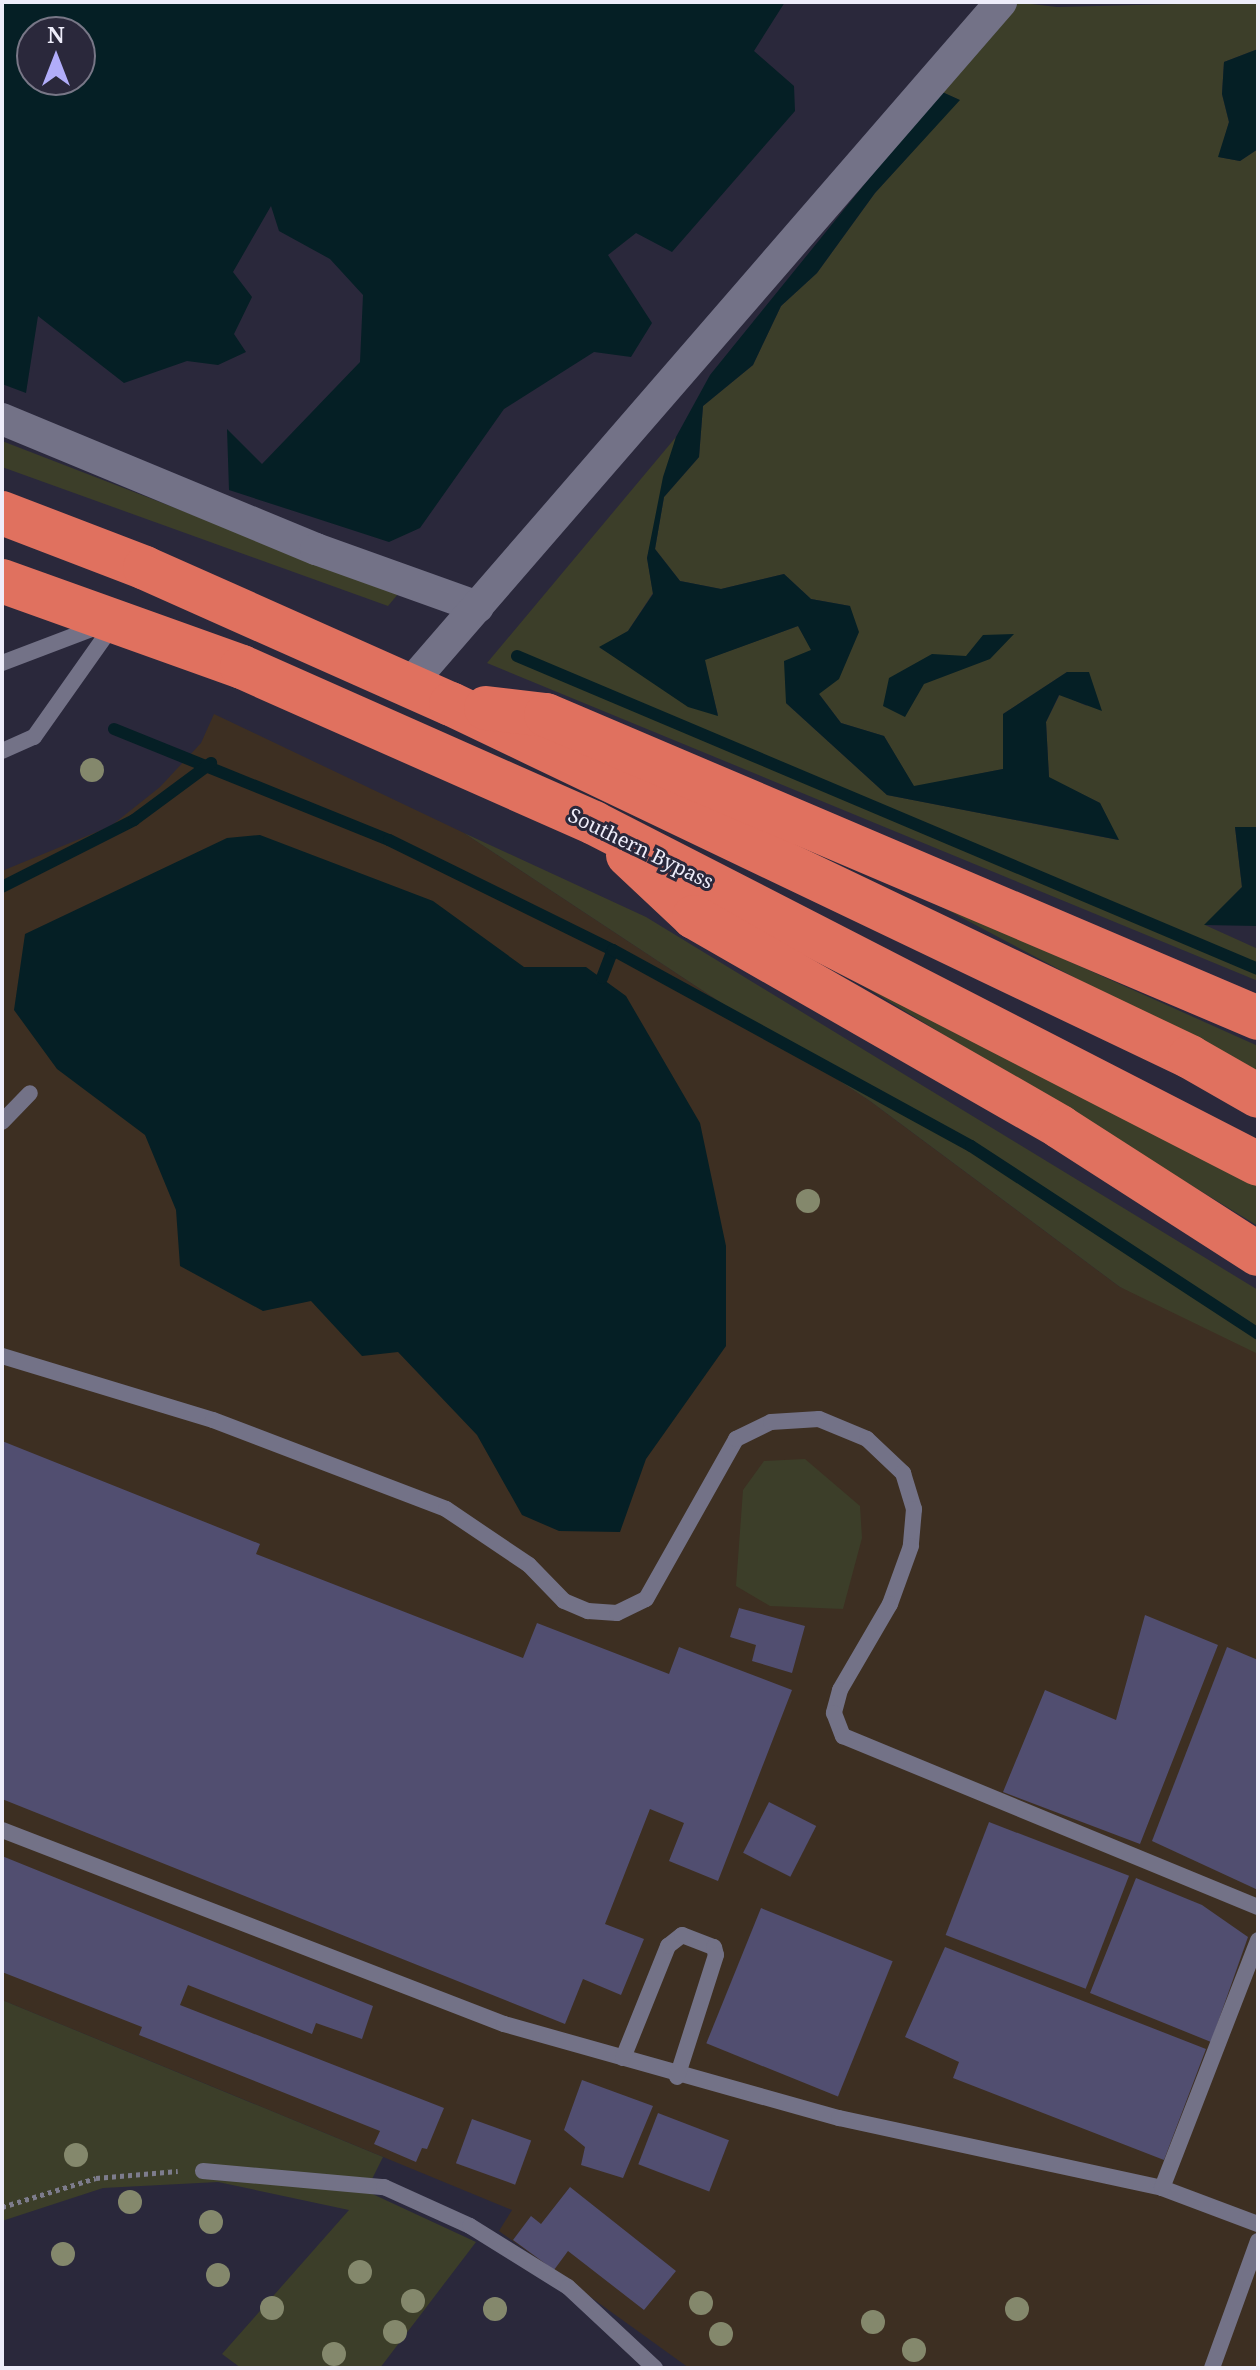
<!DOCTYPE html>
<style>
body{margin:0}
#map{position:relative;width:1260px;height:2370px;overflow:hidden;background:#2a283b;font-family:"Noto Serif",serif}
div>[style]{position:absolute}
.industrial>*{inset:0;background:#3d2f22}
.green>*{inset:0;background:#3c3e29}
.water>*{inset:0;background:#051f25}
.stream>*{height:12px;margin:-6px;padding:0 6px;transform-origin:6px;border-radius:6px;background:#051f25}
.building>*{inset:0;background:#514e70;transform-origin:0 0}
.path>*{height:5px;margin-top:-2.5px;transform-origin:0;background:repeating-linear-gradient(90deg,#7d7c8c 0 4px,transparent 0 8px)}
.lane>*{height:16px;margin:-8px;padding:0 8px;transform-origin:8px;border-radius:8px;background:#737287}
.street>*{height:32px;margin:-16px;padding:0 16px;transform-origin:16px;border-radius:16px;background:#737287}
.highway>*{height:44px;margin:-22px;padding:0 22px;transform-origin:22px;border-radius:22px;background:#e0715f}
.trees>*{width:24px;height:24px;margin:-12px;border-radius:50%;background:#84886c}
span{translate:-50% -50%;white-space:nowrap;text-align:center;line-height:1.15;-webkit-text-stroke:6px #2a283b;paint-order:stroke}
.street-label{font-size:20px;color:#eeedfa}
.frame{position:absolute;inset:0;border:4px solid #eeedfa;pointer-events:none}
.north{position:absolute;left:16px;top:16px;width:80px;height:80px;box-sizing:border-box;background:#2a283b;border:2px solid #787787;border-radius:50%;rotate:0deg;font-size:22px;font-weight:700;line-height:32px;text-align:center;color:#eeedfa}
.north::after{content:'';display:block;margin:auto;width:28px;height:36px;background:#b1adfa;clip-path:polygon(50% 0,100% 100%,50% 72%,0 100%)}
</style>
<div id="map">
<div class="industrial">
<i style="clip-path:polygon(214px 714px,464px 833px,870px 1101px,1120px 1287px,1258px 1335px,1258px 2368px,689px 2368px,499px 2231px,512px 2210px,2px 2000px,2px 871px,111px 826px,160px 787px,201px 743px)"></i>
</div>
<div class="green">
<i style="clip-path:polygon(1013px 2px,1057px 7px,1258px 2px,1258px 49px,1224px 62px,1222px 94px,1229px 122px,1219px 157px,1240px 161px,1258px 149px,1258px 827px,1235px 827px,1242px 887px,1205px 925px,1258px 949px,1258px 981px,487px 663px,676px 437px,647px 558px,653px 593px,628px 631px,600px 648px,718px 715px,704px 660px,798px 626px,812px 650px,786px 703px,887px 795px,1118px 840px,1100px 803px,1049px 778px,1046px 722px,1060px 694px,1087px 706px,1067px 672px,1003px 714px,1003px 769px,914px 787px,884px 736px,841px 723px,819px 694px,850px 606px,811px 599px,784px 574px,721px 589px,680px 581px,655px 549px,664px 497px,699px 457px,703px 406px,753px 365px,781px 306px,817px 273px,875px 193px,959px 100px,940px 91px)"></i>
<i style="clip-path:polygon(2px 441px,398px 594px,388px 606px,2px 467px)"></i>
<i style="clip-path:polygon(464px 833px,646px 917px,1258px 1290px,1258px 1354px,1120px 1287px,870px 1101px)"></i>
<i style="clip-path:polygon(917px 893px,1258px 1046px,1258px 1075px,923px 897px)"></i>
<i style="clip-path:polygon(788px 940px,1258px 1184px,1258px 1226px)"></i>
<i style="clip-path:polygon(805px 1459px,860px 1506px,862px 1538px,843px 1609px,770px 1606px,736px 1586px,743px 1490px,764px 1461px)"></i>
<i style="clip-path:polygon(2px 2000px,383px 2157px,366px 2191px,476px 2242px,380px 2368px,241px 2368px,222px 2354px,349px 2210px,218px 2182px,103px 2188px,2px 2221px)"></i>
</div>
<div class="water">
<i style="clip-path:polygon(evenodd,2px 2px,785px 2px,754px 51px,794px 86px,795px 111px,672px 252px,636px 233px,608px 255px,652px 323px,631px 357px,594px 352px,504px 409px,420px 528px,389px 542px,229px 490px,227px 429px,262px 464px,360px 362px,363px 295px,330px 259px,279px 231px,271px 206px,233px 272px,252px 297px,234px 334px,246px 352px,218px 365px,187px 361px,124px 383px,38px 316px,26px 393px,2px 384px,2px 2px,80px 32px,80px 80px,32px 80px,32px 32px,80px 32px)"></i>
<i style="clip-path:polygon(1258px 49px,1258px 149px,1240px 161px,1218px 157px,1229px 122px,1222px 94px,1224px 62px)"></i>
<i style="clip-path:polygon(940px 91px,960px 100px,875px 193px,817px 273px,781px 306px,753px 365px,703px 406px,699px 457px,664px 497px,655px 549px,680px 581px,721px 589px,784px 574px,811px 599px,850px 606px,859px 632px,839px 679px,819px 694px,841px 723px,884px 736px,914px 786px,1003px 769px,1003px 714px,1067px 672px,1089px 672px,1102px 711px,1059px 695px,1046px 722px,1049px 777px,1100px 803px,1119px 840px,887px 795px,786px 703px,784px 661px,811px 650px,798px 626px,705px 660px,718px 716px,688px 707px,599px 647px,628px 631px,653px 594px,647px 558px,663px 477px,676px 437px,710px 375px)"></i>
<i style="clip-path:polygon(1014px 634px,990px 659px,924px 684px,905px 717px,883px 706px,889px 678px,932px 654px,966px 656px,983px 635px)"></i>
<i style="clip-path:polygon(1235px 827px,1258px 827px,1258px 926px,1204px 925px,1242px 887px)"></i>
<i style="clip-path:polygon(260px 835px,433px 901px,524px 967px,586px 967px,626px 996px,700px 1123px,726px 1246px,726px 1346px,646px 1459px,620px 1532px,559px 1531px,522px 1515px,477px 1435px,398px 1352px,362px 1356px,311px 1301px,263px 1311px,180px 1266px,176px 1210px,145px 1135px,57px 1069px,14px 1010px,25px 934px,227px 838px)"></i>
</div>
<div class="stream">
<i style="left:517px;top:656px;width:804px;rotate:22.9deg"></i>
<i style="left:114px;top:729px;width:297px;rotate:22deg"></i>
<i style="left:389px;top:840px;width:250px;rotate:26.2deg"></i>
<i style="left:2px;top:887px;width:148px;rotate:-26.9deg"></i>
<i style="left:134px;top:820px;width:96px;rotate:-36.5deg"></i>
<i style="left:602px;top:978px;width:30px;rotate:-69deg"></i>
<i style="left:613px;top:950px;width:408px;rotate:28.7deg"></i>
<i style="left:971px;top:1146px;width:343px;rotate:33.2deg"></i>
</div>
<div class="building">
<i style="clip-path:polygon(2px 1441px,260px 1544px,256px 1554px,523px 1658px,537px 1623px,669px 1674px,679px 1647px,792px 1690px,718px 1881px,669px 1861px,684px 1823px,650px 1809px,605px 1924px,644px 1939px,621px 1995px,583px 1979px,565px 2024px,2px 1799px)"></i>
<i style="clip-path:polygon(739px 1608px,805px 1626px,792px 1673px,752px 1661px,756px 1645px,730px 1637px)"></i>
<i style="clip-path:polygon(1145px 1615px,1218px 1645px,1140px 1844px,1003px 1792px,1045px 1690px,1116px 1720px)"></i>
<i style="clip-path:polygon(1227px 1647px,1258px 1660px,1258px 1890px,1152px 1841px)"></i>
<i style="left:769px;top:1802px;width:53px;height:57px;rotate:27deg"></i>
<i style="left:989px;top:1822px;width:150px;height:121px;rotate:21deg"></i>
<i style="clip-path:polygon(2px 1856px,373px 2006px,362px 2039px,316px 2023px,312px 2034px,188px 1985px,180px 2005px,444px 2108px,427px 2149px,422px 2148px,416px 2162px,374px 2144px,380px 2131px,139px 2035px,142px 2027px,2px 1972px)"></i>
<i style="clip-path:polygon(1136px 1878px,1202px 1905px,1248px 1937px,1211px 2042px,1090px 1993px)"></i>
<i style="left:761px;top:1908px;width:142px;height:146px;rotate:22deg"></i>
<i style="clip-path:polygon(945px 1947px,1206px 2049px,1164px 2160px,953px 2078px,959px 2062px,905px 2037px)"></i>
<i style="clip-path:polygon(582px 2080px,653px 2106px,623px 2178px,581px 2165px,585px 2147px,564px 2130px)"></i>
<i style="left:658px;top:2113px;width:76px;height:55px;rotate:21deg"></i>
<i style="left:472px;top:2119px;width:63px;height:47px;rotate:20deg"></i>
<i style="clip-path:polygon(570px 2187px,676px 2271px,644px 2310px,568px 2251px,554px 2270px,513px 2240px,531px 2216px,541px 2224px)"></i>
</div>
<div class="path">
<i style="left:2px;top:2207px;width:98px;rotate:-17.1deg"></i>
<i style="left:96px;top:2178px;width:82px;rotate:-4.9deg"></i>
</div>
<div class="lane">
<i style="left:2px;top:663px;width:107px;rotate:-20.8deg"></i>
<i style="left:2px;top:751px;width:35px;rotate:-24deg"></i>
<i style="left:34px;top:737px;width:141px;rotate:-54.8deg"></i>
<i style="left:2px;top:1122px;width:40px;rotate:-46deg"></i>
<i style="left:2px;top:1356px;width:220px;rotate:16.9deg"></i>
<i style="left:213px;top:1420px;width:249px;rotate:20.9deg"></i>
<i style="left:446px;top:1509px;width:100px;rotate:34deg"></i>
<i style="left:529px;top:1565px;width:50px;rotate:45.8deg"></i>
<i style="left:564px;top:1601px;width:26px;rotate:23deg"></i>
<i style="left:588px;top:1611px;width:29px;rotate:4deg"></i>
<i style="left:617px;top:1613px;width:32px;rotate:-26deg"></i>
<i style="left:646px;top:1599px;width:184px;rotate:-60.6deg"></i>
<i style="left:736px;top:1439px;width:39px;rotate:-26deg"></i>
<i style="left:771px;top:1422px;width:48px;rotate:-3.6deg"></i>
<i style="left:819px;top:1419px;width:52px;rotate:22.6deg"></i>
<i style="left:867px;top:1439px;width:50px;rotate:43.4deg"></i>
<i style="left:903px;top:1473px;width:38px;rotate:73deg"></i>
<i style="left:914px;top:1509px;width:37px;rotate:95deg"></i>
<i style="left:911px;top:1546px;width:62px;rotate:109.9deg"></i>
<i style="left:890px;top:1604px;width:99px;rotate:120.2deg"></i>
<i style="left:840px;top:1690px;width:24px;rotate:105deg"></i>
<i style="left:834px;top:1713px;width:25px;rotate:69deg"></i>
<i style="left:843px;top:1736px;width:449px;rotate:22.4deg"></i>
<i style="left:2px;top:1830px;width:538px;rotate:21.13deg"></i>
<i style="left:504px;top:2024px;width:348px;rotate:15.7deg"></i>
<i style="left:839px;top:2118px;width:330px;rotate:12.2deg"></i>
<i style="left:1162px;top:2188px;width:103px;rotate:20.6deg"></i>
<i style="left:623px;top:2058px;width:121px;rotate:-68.1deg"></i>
<i style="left:668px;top:1946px;width:18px;rotate:-38deg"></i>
<i style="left:682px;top:1935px;width:34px;rotate:21deg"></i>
<i style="left:714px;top:1947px;width:8px;rotate:76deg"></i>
<i style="left:716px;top:1955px;width:128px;rotate:107.7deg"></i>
<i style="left:203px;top:2171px;width:182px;rotate:5.1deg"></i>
<i style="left:384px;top:2187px;width:94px;rotate:24.4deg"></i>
<i style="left:470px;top:2226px;width:115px;rotate:31.9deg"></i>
<i style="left:568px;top:2287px;width:119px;rotate:43deg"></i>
<i style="left:1162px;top:2188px;width:266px;rotate:-68.8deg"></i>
<i style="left:1212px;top:2368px;width:135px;rotate:-70.1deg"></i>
</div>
<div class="street">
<i style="left:2px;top:419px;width:340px;rotate:22.5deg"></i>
<i style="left:316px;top:549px;width:172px;rotate:19.7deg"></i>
<i style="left:409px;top:685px;width:904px;rotate:-49.08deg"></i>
</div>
<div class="highway">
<i style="left:2px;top:513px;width:153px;rotate:21deg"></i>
<i style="left:145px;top:568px;width:335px;rotate:24deg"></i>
<i style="left:451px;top:704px;width:819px;rotate:25.53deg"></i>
<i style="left:1190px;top:1057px;width:78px;rotate:29.8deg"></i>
<i style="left:2px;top:581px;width:255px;rotate:19.7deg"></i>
<i style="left:242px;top:667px;width:385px;rotate:23.9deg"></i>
<i style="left:594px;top:823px;width:746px;rotate:27.18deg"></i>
<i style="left:486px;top:708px;width:60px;rotate:6.7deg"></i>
<i style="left:546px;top:715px;width:774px;rotate:23.05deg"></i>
<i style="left:628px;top:855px;width:91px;rotate:43.2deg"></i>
<i style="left:694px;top:917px;width:422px;rotate:29.8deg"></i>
<i style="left:1060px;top:1127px;width:235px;rotate:32.7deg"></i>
</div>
<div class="trees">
<i style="left:92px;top:770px"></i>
<i style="left:808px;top:1201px"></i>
<i style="left:76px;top:2155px"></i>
<i style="left:130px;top:2202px"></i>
<i style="left:211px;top:2222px"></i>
<i style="left:63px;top:2254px"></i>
<i style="left:360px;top:2272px"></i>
<i style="left:218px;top:2275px"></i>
<i style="left:413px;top:2301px"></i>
<i style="left:701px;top:2303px"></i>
<i style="left:272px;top:2308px"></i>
<i style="left:495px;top:2309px"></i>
<i style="left:1017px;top:2309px"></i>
<i style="left:873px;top:2322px"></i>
<i style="left:395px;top:2332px"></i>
<i style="left:721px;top:2334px"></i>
<i style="left:914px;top:2350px"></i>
<i style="left:334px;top:2354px"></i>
</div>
<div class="street-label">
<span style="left:641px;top:848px;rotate:26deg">Southern Bypass</span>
</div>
<div class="frame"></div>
<div class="north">N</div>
</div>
